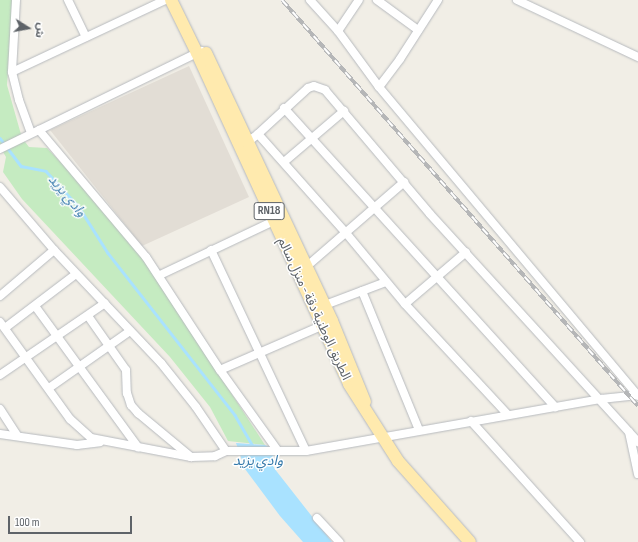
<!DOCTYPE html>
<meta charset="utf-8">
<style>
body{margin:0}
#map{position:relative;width:638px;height:542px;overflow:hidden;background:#f1eee6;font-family:"Sofia Sans Condensed","Noto Sans Arabic",sans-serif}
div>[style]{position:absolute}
.education>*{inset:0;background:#e2ddd5}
.green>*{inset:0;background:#c5ebc1}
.water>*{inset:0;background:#a9e2ff}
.stream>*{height:2.5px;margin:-1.25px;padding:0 1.25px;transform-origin:1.25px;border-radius:1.25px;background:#a9e2ff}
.roads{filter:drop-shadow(0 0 1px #b7babe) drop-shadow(0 0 1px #b7babe)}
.street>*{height:8px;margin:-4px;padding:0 4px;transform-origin:4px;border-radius:4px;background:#fff}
.primary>*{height:12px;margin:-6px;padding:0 6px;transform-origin:6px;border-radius:6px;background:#ffeaae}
.rail>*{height:4px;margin-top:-2px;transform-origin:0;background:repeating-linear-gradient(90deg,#fff 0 8px,#b5b6b7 0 16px);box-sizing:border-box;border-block:1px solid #b5b6b7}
span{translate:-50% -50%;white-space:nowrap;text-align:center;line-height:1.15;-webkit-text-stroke:3px #fff;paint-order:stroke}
.shield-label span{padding:1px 3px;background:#fff;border:1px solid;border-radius:3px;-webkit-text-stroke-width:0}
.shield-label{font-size:12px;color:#5e6368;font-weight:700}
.street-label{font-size:13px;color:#5e6368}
.water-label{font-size:14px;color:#3479aa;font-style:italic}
.north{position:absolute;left:8px;top:8px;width:40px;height:40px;-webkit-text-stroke:3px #fff;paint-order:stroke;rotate:101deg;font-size:11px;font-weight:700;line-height:16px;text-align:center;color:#5e6368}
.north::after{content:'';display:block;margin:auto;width:14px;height:18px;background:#5e6368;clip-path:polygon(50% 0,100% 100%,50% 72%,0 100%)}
.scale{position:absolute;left:8px;top:516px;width:124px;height:18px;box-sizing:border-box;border:2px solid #5e6368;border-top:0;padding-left:5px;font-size:12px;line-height:14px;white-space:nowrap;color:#5e6368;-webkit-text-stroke:3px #fff;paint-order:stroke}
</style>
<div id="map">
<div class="education">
<i style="clip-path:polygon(189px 66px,249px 197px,142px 246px,50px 130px)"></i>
</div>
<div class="green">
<i style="clip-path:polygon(0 0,13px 0,7px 85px,22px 138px,29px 147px,47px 148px,93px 196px,144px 259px,265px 445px,228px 441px,210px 407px,170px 357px,22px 199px,3px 172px,6px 157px,0 147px)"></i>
</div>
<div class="water">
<i style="clip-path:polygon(236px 443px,265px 445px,273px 449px,274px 468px,332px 542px,303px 542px,280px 516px,245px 469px)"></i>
</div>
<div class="stream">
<i style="left:0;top:138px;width:35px;rotate:53deg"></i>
<i style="left:21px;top:166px;width:25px;rotate:11deg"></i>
<i style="left:46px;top:171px;width:49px;rotate:47.5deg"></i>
<i style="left:79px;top:207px;width:54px;rotate:57.8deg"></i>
<i style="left:108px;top:253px;width:206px;rotate:51.9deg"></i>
<i style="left:235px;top:415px;width:36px;rotate:60deg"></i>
</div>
<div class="roads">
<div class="street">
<i style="left:16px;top:0;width:72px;rotate:93.2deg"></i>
<i style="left:12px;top:72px;width:29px;rotate:76deg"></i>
<i style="left:19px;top:100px;width:35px;rotate:70deg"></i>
<i style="left:68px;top:0;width:41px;rotate:64.1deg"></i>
<i style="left:310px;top:0;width:42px;rotate:47.9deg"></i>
<i style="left:338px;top:31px;width:69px;rotate:53.8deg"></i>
<i style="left:379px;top:87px;width:403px;rotate:50deg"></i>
<i style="left:377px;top:0;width:51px;rotate:36.2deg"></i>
<i style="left:517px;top:0;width:134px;rotate:25.2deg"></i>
<i style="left:338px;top:31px;width:37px;rotate:-56deg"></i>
<i style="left:12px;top:72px;width:169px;rotate:-25.2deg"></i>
<i style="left:379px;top:87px;width:35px;rotate:-53deg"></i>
<i style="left:400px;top:59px;width:70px;rotate:-57.2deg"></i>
<i style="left:284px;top:108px;width:404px;rotate:47.8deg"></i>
<i style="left:39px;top:130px;width:166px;rotate:49.9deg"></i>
<i style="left:146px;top:257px;width:135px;rotate:56.8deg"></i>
<i style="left:220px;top:370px;width:100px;rotate:54.4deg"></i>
<i style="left:258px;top:134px;width:132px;rotate:48.4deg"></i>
<i style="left:346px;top:233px;width:92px;rotate:50.3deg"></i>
<i style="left:405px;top:304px;width:151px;rotate:47.1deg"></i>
<i style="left:244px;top:145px;width:18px;rotate:-38deg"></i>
<i style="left:258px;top:134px;width:68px;rotate:-42.6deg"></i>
<i style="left:308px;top:88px;width:6px;rotate:-18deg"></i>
<i style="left:314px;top:86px;width:12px;rotate:20deg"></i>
<i style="left:325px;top:90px;width:162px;rotate:49.7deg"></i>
<i style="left:430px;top:214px;width:309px;rotate:47.6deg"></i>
<i style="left:0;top:149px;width:224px;rotate:-26deg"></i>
<i style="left:284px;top:162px;width:79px;rotate:-40.4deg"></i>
<i style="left:0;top:187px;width:83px;rotate:49.4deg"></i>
<i style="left:54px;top:250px;width:156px;rotate:46.6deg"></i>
<i style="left:161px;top:363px;width:56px;rotate:51.5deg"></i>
<i style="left:196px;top:407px;width:53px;rotate:55.7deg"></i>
<i style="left:226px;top:451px;width:80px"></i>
<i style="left:306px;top:451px;width:300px;rotate:-10deg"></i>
<i style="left:601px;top:399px;width:37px;rotate:-6deg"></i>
<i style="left:211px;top:250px;width:222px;rotate:64.7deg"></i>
<i style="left:306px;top:267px;width:130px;rotate:-40.9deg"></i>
<i style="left:160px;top:275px;width:131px;rotate:-25.4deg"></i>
<i style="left:362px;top:291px;width:150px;rotate:67.7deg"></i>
<i style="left:0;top:296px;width:71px;rotate:-40.4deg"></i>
<i style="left:405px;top:304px;width:80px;rotate:-40.4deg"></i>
<i style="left:325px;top:305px;width:65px;rotate:-20.7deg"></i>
<i style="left:35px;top:306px;width:175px;rotate:53.9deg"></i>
<i style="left:88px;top:316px;width:66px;rotate:54.9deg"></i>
<i style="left:126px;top:370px;width:23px;rotate:88deg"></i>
<i style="left:127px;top:393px;width:13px;rotate:72deg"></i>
<i style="left:131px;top:405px;width:11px;rotate:49deg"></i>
<i style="left:138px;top:413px;width:69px;rotate:39.7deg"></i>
<i style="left:0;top:322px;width:120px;rotate:54.2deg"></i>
<i style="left:70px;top:419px;width:28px;rotate:42deg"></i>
<i style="left:91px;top:438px;width:102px;rotate:10.8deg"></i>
<i style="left:191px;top:457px;width:24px;rotate:-2deg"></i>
<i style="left:215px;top:456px;width:12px;rotate:-24deg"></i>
<i style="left:5px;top:328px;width:89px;rotate:-37.3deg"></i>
<i style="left:220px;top:370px;width:116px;rotate:-23.5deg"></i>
<i style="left:0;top:375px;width:127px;rotate:-34.4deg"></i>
<i style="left:49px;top:388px;width:99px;rotate:-35.1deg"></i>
<i style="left:0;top:409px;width:31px;rotate:57deg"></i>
<i style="left:471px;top:421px;width:163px;rotate:48deg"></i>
<i style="left:629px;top:432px;width:43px;rotate:77.9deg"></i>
<i style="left:0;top:434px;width:78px;rotate:8.1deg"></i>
<i style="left:77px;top:445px;width:23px;rotate:-7deg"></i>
<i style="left:317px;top:518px;width:33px;rotate:47deg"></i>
</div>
<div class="primary">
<i style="left:171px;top:0;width:59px;rotate:63.9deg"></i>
<i style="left:197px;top:53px;width:364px;rotate:65.3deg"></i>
<i style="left:349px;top:384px;width:91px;rotate:57.5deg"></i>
<i style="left:398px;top:461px;width:108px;rotate:48.4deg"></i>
<i style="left:206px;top:53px;width:296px;rotate:64.8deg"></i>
<i style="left:332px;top:321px;width:87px;rotate:67.8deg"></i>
</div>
</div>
<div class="rail">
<i style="left:282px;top:0;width:540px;rotate:48.75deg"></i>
</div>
<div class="shield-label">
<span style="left:269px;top:211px">RN18</span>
</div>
<div class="street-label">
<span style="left:314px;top:309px;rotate:65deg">الطريق الوطنية دقة - منزل سالم</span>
</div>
<div class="water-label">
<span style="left:67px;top:196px;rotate:50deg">وادي يزيد</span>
<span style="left:258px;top:461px">وادي يزيد</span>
</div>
<div class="north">ش</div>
<div class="scale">100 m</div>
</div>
